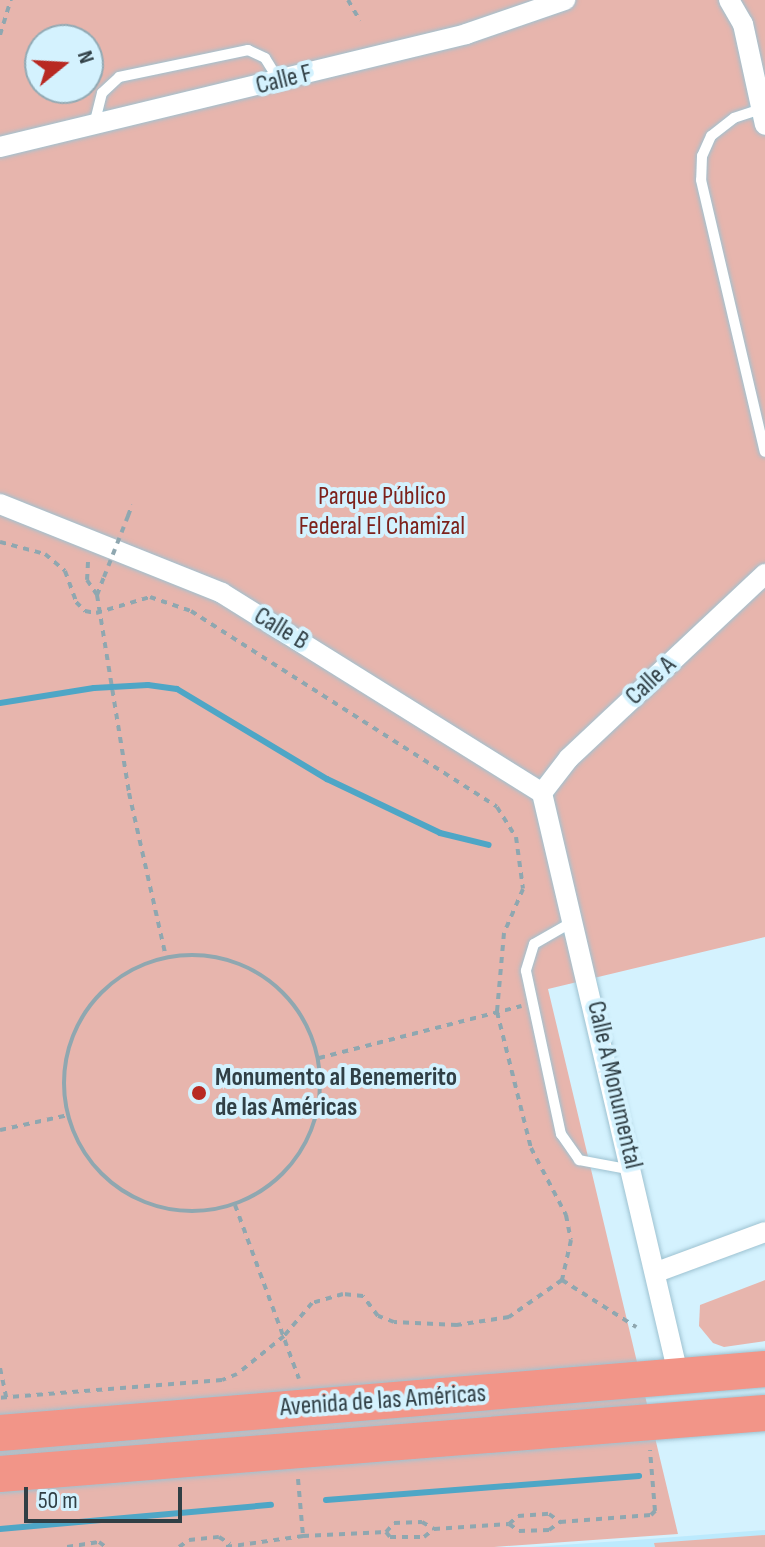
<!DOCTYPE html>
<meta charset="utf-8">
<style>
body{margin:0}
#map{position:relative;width:765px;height:1547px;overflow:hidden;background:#d4f2fe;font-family:"Sofia Sans Condensed",sans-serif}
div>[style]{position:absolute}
.built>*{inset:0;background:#bceafd}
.green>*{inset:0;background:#e7b5ad}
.stream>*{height:6px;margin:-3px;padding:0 3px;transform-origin:3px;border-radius:3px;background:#4ea6c6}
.path>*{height:4px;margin-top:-2px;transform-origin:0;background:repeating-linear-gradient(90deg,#8fa7b0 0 6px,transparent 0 12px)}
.path>.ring{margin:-2px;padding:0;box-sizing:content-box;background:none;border:4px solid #8fa7b0;border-radius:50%}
.roads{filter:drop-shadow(0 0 2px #9ec2d1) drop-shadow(0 0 2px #9ec2d1)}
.lane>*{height:10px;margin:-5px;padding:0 5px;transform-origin:5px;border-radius:5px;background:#fff}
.street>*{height:20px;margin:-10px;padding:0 10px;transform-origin:10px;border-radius:10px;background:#fff}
.highway>*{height:36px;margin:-18px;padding:0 18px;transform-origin:18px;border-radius:18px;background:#f29588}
.path-bridge>*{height:4px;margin-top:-2px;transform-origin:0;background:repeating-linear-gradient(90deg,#8fa7b0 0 6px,transparent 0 12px)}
.dots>*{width:22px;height:22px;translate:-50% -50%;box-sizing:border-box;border:4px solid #d4f2fe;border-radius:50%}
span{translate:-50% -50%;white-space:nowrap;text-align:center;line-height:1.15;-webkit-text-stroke:8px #d4f2fe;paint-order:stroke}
.street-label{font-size:26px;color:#303f45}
.park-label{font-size:26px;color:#7d221c}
.poi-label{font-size:26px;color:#303f45;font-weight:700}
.left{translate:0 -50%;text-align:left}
.north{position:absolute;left:24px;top:24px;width:80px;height:80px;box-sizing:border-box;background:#d4f2fe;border:2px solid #92aab4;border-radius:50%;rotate:72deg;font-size:22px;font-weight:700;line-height:32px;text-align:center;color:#303f45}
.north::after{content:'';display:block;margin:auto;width:28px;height:36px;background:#b82922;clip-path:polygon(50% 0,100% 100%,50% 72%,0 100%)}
.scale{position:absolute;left:24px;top:1487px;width:158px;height:36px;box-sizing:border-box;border:4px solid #303f45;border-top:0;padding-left:10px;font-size:24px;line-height:28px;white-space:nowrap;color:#303f45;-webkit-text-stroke:6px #d4f2fe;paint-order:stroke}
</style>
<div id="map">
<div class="built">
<i style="clip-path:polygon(765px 1530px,765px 1547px,531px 1547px,649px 1539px)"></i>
</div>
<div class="green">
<i style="clip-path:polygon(evenodd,0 0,765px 0,765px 937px,548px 989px,678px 1534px,494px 1547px,0 1547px,0 0,40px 40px,88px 40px,88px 88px,40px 88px,40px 40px)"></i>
<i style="clip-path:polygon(765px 1280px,765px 1341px,724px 1347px,713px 1343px,699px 1326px,700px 1305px)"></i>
<i style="clip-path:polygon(765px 1535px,765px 1547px,655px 1547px,654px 1543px)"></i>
</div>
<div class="stream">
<i style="left:0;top:703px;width:95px;rotate:-9.1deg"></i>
<i style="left:94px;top:688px;width:54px;rotate:-3.2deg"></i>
<i style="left:148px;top:685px;width:29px;rotate:8deg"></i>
<i style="left:177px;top:689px;width:175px;rotate:31deg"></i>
<i style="left:327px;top:779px;width:125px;rotate:25.5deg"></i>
<i style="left:440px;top:833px;width:50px;rotate:13.8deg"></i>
<i style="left:326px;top:1500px;width:314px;rotate:-4.4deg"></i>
<i style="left:0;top:1529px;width:272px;rotate:-5.1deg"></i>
</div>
<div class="path">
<i style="left:348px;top:0;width:24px;rotate:60deg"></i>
<i style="left:0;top:35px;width:37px;rotate:-73deg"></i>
<i style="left:128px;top:516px;width:12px;rotate:-70deg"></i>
<i style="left:0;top:542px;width:47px;rotate:14.9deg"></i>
<i style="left:45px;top:554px;width:26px;rotate:40deg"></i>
<i style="left:65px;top:571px;width:33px;rotate:70deg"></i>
<i style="left:76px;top:602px;width:13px;rotate:45deg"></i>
<i style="left:85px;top:611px;width:11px;rotate:10deg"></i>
<i style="left:96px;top:613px;width:56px;rotate:-16.5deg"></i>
<i style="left:150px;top:597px;width:43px;rotate:18.9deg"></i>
<i style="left:191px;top:611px;width:363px;rotate:32.6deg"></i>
<i style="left:497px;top:807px;width:36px;rotate:58deg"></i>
<i style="left:516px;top:837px;width:52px;rotate:82.3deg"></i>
<i style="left:523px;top:889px;width:48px;rotate:113.4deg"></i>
<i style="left:504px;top:933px;width:79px;rotate:95.1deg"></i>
<i style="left:497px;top:1012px;width:140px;rotate:76deg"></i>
<i style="left:531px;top:1148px;width:76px;rotate:62.4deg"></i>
<i style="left:566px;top:1215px;width:25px;rotate:79deg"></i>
<i style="left:571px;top:1240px;width:41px;rotate:102.7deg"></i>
<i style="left:562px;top:1280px;width:65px;rotate:145.1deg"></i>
<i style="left:509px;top:1317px;width:53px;rotate:171.3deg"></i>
<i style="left:457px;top:1325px;width:63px;rotate:-177.3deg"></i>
<i style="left:394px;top:1322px;width:17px;rotate:-159deg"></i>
<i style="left:378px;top:1316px;width:25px;rotate:-127deg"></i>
<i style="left:363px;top:1296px;width:20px;rotate:-174deg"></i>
<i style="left:343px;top:1294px;width:32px;rotate:164deg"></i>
<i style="left:312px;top:1303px;width:43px;rotate:130.3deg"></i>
<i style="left:284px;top:1336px;width:60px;rotate:141deg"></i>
<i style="left:237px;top:1374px;width:16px;rotate:158deg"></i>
<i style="left:222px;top:1380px;width:223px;rotate:175.4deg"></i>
<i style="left:88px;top:562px;width:18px;rotate:93deg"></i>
<i style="left:87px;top:580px;width:18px;rotate:56deg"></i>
<i style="left:97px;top:595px;width:201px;rotate:80.8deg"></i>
<i style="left:129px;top:793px;width:168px;rotate:77.3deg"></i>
<i style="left:97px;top:595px;width:19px;rotate:-69deg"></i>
<i class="ring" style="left:64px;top:955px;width:252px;height:252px"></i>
<i style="left:319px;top:1058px;width:209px;rotate:-14.4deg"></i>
<i style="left:0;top:1130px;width:70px;rotate:-12.4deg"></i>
<i style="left:235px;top:1205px;width:185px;rotate:69.8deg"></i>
<i style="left:562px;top:1280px;width:88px;rotate:32.4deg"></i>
<i style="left:0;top:1368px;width:30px;rotate:78deg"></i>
<i style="left:298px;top:1479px;width:57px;rotate:85deg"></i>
<i style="left:509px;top:1524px;width:12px;rotate:-42deg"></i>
<i style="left:518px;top:1516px;width:31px;rotate:-4deg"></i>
<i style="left:549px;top:1514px;width:14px;rotate:36deg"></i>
<i style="left:386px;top:1532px;width:12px;rotate:-48deg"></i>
<i style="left:394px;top:1523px;width:28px;rotate:-2deg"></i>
<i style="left:422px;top:1522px;width:14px;rotate:30deg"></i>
<i style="left:67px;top:1547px;width:32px;rotate:-9deg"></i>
<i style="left:99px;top:1542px;width:9px;rotate:36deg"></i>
<i style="left:179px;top:1547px;width:12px;rotate:-35deg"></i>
<i style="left:189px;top:1540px;width:30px;rotate:-6deg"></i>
<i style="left:219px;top:1537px;width:13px;rotate:32deg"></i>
<i style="left:226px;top:1547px;width:78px;rotate:-8.1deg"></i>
<i style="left:303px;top:1536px;width:83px;rotate:-2.8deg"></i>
<i style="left:386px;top:1532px;width:6px;rotate:51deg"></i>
<i style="left:390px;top:1537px;width:34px"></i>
<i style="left:424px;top:1537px;width:13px;rotate:-39deg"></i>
<i style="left:434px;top:1529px;width:75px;rotate:-3.8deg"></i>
<i style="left:509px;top:1524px;width:12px;rotate:35deg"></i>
<i style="left:519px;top:1531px;width:30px;rotate:-2deg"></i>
<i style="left:549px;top:1530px;width:14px;rotate:-36deg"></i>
<i style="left:560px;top:1522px;width:91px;rotate:-4.4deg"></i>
<i style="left:651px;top:1515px;width:6px;rotate:-45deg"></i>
<i style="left:655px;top:1511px;width:61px;rotate:-94.7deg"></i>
</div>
<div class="roads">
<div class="lane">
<i style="left:761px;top:109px;width:28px;rotate:162deg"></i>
<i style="left:734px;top:118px;width:29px;rotate:142deg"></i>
<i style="left:711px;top:136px;width:22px;rotate:114deg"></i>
<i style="left:702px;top:156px;width:24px;rotate:92deg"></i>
<i style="left:701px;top:180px;width:279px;rotate:76.8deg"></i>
<i style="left:94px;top:125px;width:33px;rotate:-76deg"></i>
<i style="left:102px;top:93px;width:23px;rotate:-43deg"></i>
<i style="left:119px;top:77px;width:132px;rotate:-11.8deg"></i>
<i style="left:248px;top:50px;width:19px;rotate:25deg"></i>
<i style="left:265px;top:58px;width:26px;rotate:58deg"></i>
<i style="left:574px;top:921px;width:46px;rotate:150.1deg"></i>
<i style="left:534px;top:944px;width:28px;rotate:107deg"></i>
<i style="left:526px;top:971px;width:167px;rotate:77.9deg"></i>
<i style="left:561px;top:1134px;width:32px;rotate:55deg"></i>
<i style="left:579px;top:1160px;width:54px;rotate:10.7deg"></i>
</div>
<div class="street">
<i style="left:729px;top:0;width:28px;rotate:60deg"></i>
<i style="left:743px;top:24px;width:103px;rotate:77.7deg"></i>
<i style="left:0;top:147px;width:480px;rotate:-13.6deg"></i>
<i style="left:466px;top:34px;width:105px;rotate:-19deg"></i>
<i style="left:0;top:504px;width:239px;rotate:21.8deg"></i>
<i style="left:222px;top:593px;width:377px;rotate:32deg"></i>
<i style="left:542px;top:793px;width:601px;rotate:76.82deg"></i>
<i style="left:542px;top:793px;width:44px;rotate:-52.4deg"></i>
<i style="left:569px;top:758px;width:269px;rotate:-43.2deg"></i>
<i style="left:657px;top:1272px;width:115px;rotate:-20.3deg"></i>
</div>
<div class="highway">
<i style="left:0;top:1433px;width:768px;rotate:-4.78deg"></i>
<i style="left:0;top:1474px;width:767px;rotate:-4.56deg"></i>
</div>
</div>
<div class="path-bridge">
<i style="left:104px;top:577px;width:66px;rotate:-68.5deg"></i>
</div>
<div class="dots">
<i style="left:199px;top:1093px;background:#b82922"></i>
</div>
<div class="street-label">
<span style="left:284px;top:80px;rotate:-14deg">Calle F</span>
<span style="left:281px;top:629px;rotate:31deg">Calle B</span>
<span style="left:651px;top:681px;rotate:-43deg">Calle A</span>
<span style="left:614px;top:1085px;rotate:77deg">Calle A Monumental</span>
<span style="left:383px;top:1401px;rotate:-4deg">Avenida de las Américas</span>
</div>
<div class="park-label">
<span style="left:382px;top:512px">Parque Público<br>Federal El Chamizal</span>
</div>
<div class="poi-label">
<span class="left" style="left:215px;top:1093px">Monumento al Benemerito<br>de las Américas</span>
</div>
<div class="north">N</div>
<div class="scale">50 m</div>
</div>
